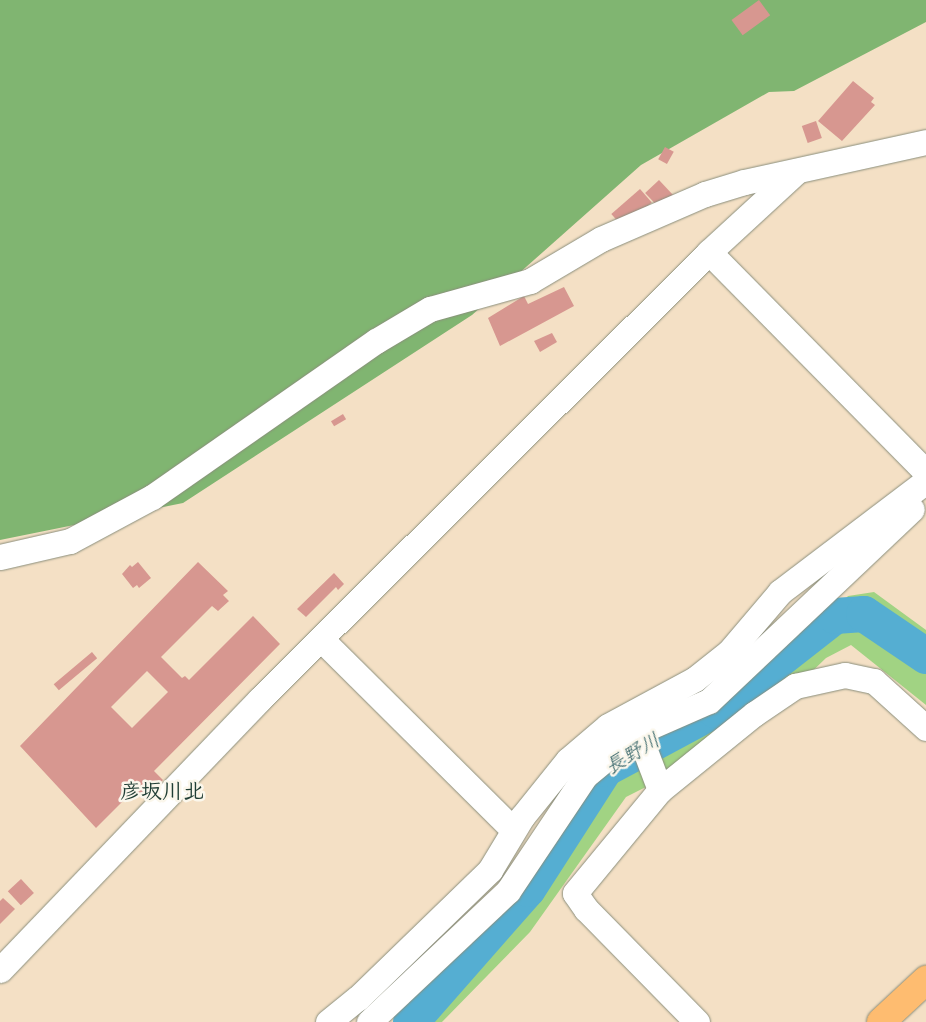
<!DOCTYPE html>
<meta charset="utf-8">
<style>
body{margin:0}
#map{position:relative;width:926px;height:1022px;overflow:hidden;background:#f4e0c5;font-family:Dekko,"Klee One",sans-serif}
div>[style]{position:absolute}
.green>*{inset:0;background:#a1d383}
.forest>*{inset:0;background:#80b571}
.river>*{height:36px;margin:-18px;padding:0 18px;transform-origin:18px;border-radius:18px;background:#55aed2}
.building>*{inset:0;background:#d79790;transform-origin:0 0}
.roads{filter:drop-shadow(0 0 1px #8a8e7c) drop-shadow(0 0 1px #8a8e7c)}
.minor>*{height:25px;margin:-12.5px;padding:0 12.5px;transform-origin:12.5px;border-radius:12.5px;background:#fff}
.major>*{height:28px;margin:-14px;padding:0 14px;transform-origin:14px;border-radius:14px;background:#febc70}
span{translate:-50% -50%;white-space:nowrap;text-align:center;line-height:1.15;-webkit-text-stroke:5px #fbf7ec;paint-order:stroke}
.water-label{font-size:20px;color:#2f5f63;font-style:italic}
.quarter-label{font-size:21px;color:#1f3d34;font-weight:700}
</style>
<div id="map">
<div class="green">
<i style="clip-path:polygon(874px 592px,926px 630px,926px 705px,851px 645px,826px 658px,743px 738px,626px 797px,530px 932px,442px 1022px,403px 1022px,527px 897px,571px 831px,624px 775px,781px 669px,848px 596px)"></i>
</div>
<div class="forest">
<i style="clip-path:polygon(0 0,926px 0,926px 22px,794px 91px,769px 92px,641px 165px,472px 315px,183px 503px,0 540px)"></i>
</div>
<div class="river">
<i style="left:411px;top:1022px;width:177px;rotate:-48.7deg"></i>
<i style="left:528px;top:889px;width:143px;rotate:-57.3deg"></i>
<i style="left:605px;top:769px;width:125px;rotate:-28.2deg"></i>
<i style="left:715px;top:710px;width:152px;rotate:-38.1deg"></i>
<i style="left:835px;top:616px;width:29px;rotate:-4deg"></i>
<i style="left:864px;top:614px;width:75px;rotate:34.1deg"></i>
</div>
<div class="building">
<i style="left:759px;top:0;width:19px;height:34px;rotate:54deg"></i>
<i style="clip-path:polygon(853px 81px,874px 98px,871px 102px,875px 105px,842px 141px,818px 121px)"></i>
<i style="left:816px;top:121px;width:18px;height:15px;rotate:71deg"></i>
<i style="left:665px;top:147px;width:10px;height:14px;rotate:29deg"></i>
<i style="left:659px;top:180px;width:21px;height:19px;rotate:47deg"></i>
<i style="left:640px;top:189px;width:18px;height:38px;rotate:49deg"></i>
<i style="clip-path:polygon(564px 287px,574px 306px,500px 346px,488px 318px,524px 296px,528px 304px)"></i>
<i style="clip-path:polygon(552px 333px,557px 342px,540px 352px,534px 341px)"></i>
<i style="left:343px;top:414px;width:6px;height:14px;rotate:59deg"></i>
<i style="clip-path:polygon(138px 562px,151px 578px,139px 588px,137px 585px,133px 588px,122px 574px,130px 565px,132px 567px)"></i>
<i style="clip-path:polygon(evenodd,198px 562px,228px 591px,223px 595px,229px 601px,218px 611px,212px 606px,161px 657px,182px 678px,185px 676px,189px 680px,253px 616px,280px 644px,154px 771px,163px 780px,145px 799px,135px 789px,96px 828px,20px 746px,198px 562px,147px 671px,168px 692px,132px 728px,111px 707px,147px 671px)"></i>
<i style="clip-path:polygon(334px 573px,344px 584px,338px 590px,336px 587px,306px 617px,297px 609px)"></i>
<i style="left:92px;top:652px;width:8px;height:50px;rotate:50deg"></i>
<i style="left:21px;top:879px;width:19px;height:18px;rotate:47deg"></i>
<i style="clip-path:polygon(3px 898px,15px 909px,0 924px,0 901px)"></i>
</div>
<div class="roads">
<div class="minor">
<i style="left:709px;top:252px;width:309px;rotate:45.4deg"></i>
<i style="left:0;top:557px;width:72px;rotate:-12.9deg"></i>
<i style="left:70px;top:541px;width:93px;rotate:-28.2deg"></i>
<i style="left:152px;top:497px;width:273px;rotate:-34.9deg"></i>
<i style="left:376px;top:341px;width:63px;rotate:-30.7deg"></i>
<i style="left:430px;top:309px;width:104px;rotate:-15.6deg"></i>
<i style="left:530px;top:281px;width:82px;rotate:-30.6deg"></i>
<i style="left:601px;top:239px;width:113px;rotate:-23.4deg"></i>
<i style="left:705px;top:194px;width:41px;rotate:-17.1deg"></i>
<i style="left:744px;top:182px;width:186px;rotate:-12.4deg"></i>
<i style="left:321px;top:639px;width:261px;rotate:44.8deg"></i>
<i style="left:638px;top:732px;width:62px;rotate:69.2deg"></i>
<i style="left:0;top:970px;width:374px;rotate:-46.2deg"></i>
<i style="left:259px;top:700px;width:635px;rotate:-44.87deg"></i>
<i style="left:709px;top:252px;width:118px;rotate:-42.6deg"></i>
<i style="left:328px;top:1022px;width:38px;rotate:-39deg"></i>
<i style="left:358px;top:998px;width:184px;rotate:-44.1deg"></i>
<i style="left:490px;top:870px;width:62px;rotate:-58.9deg"></i>
<i style="left:522px;top:817px;width:73px;rotate:-51.1deg"></i>
<i style="left:568px;top:760px;width:52px;rotate:-40.4deg"></i>
<i style="left:608px;top:726px;width:99px;rotate:-28.4deg"></i>
<i style="left:695px;top:679px;width:43px;rotate:-38.5deg"></i>
<i style="left:729px;top:652px;width:79px;rotate:-49.6deg"></i>
<i style="left:780px;top:592px;width:183px;rotate:-37.2deg"></i>
<i style="left:369px;top:1022px;width:191px;rotate:-43.3deg"></i>
<i style="left:508px;top:891px;width:138px;rotate:-56.2deg"></i>
<i style="left:585px;top:776px;width:69px;rotate:-39.7deg"></i>
<i style="left:638px;top:732px;width:77px;rotate:-23.6deg"></i>
<i style="left:709px;top:701px;width:279px;rotate:-43.4deg"></i>
<i style="left:697px;top:1022px;width:158px;rotate:-134.5deg"></i>
<i style="left:586px;top:909px;width:19px;rotate:-125deg"></i>
<i style="left:575px;top:893px;width:134px;rotate:-50.5deg"></i>
<i style="left:660px;top:790px;width:121px;rotate:-39deg"></i>
<i style="left:754px;top:714px;width:50px;rotate:-34.3deg"></i>
<i style="left:795px;top:686px;width:51px;rotate:-12.4deg"></i>
<i style="left:845px;top:675px;width:30px;rotate:12deg"></i>
<i style="left:874px;top:681px;width:70px;rotate:42.1deg"></i>
</div>
<div class="major">
<i style="left:881px;top:1022px;width:62px;rotate:-43deg"></i>
</div>
</div>
<div class="water-label">
<span style="left:634px;top:756px;rotate:-31deg">長野川</span>
</div>
<div class="quarter-label">
<span style="left:162px;top:794px">彦坂川北</span>
</div>
</div>
